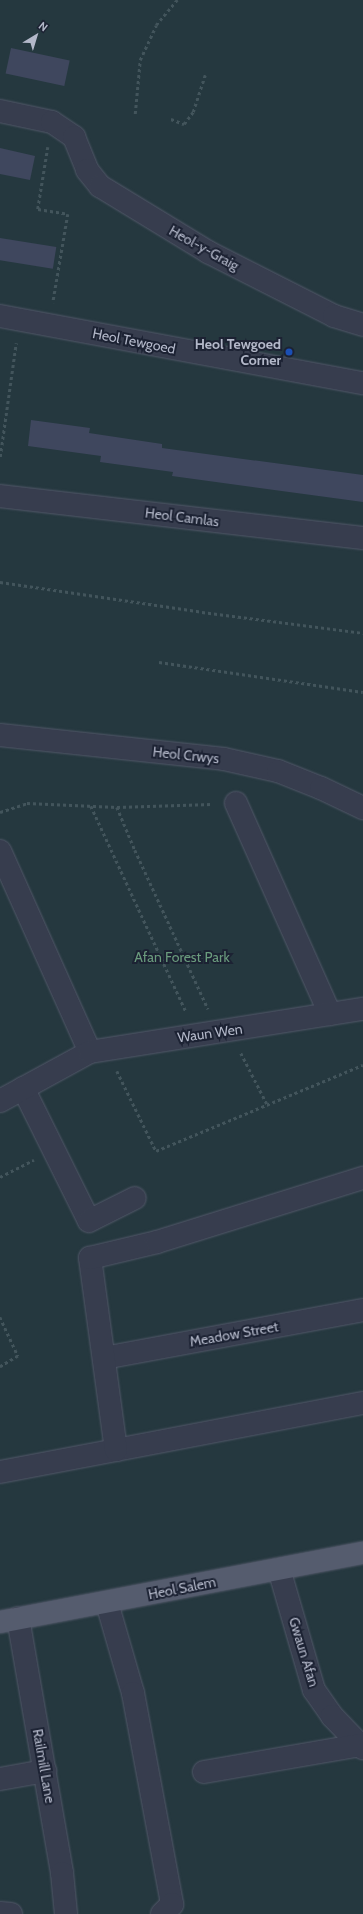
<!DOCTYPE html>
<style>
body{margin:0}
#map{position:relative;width:363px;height:1914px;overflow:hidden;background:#232b3e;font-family:Cabin,sans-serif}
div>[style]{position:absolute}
.green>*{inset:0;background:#25383f;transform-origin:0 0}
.building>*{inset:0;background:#3f475e;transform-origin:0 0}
.path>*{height:2.5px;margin-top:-1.25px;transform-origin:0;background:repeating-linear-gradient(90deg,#43555c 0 3px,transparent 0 6px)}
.roads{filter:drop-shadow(0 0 1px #525869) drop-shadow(0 0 1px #525869)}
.minor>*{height:22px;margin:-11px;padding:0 11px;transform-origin:11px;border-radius:11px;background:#373d4e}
.major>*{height:22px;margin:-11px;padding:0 11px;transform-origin:11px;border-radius:11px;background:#555c6e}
.dots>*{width:11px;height:11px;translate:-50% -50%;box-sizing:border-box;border:2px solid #1c2233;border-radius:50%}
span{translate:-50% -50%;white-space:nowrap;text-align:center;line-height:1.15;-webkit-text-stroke:4px #1c2233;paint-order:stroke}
.street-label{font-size:14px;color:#b3b8c9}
.poi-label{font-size:14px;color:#b3b8c9;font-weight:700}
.right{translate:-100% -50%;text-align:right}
.park-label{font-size:14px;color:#6a9b7d}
.north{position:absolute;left:16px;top:16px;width:40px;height:40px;-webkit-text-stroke:3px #1c2233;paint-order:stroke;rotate:38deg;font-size:11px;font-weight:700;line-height:16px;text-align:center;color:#b3b8c9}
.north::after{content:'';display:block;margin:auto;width:14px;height:18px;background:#b3b8c9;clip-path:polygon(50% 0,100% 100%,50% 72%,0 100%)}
</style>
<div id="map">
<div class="green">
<i style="left:0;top:0;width:363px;height:1914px"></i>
</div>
<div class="building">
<i style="left:11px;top:48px;width:60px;height:26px;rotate:12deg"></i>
<i style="clip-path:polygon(0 148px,35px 156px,30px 180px,0 174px)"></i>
<i style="left:0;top:238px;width:57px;height:22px;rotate:9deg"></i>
<i style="clip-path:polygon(31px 420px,90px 428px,89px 433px,162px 444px,162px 448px,363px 475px,363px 502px,172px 476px,173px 472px,100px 462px,101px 456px,28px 446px)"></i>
</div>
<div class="path">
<i style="left:135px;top:114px;width:54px;rotate:-84.7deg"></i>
<i style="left:140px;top:60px;width:38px;rotate:-65deg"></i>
<i style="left:156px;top:25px;width:33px;rotate:-50deg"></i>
<i style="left:171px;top:119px;width:14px;rotate:21deg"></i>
<i style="left:184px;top:124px;width:15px;rotate:-53deg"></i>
<i style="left:193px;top:112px;width:39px;rotate:-72deg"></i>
<i style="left:48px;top:147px;width:63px;rotate:99.2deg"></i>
<i style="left:38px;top:209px;width:30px;rotate:9deg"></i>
<i style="left:68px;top:214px;width:90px;rotate:99.6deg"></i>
<i style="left:0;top:457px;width:115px;rotate:-82deg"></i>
<i style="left:0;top:582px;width:204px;rotate:8.4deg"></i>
<i style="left:202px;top:612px;width:162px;rotate:7.4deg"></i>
<i style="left:159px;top:662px;width:206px;rotate:8.4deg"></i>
<i style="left:91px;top:806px;width:227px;rotate:65.2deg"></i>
<i style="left:117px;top:807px;width:47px;rotate:67.3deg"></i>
<i style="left:135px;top:850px;width:175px;rotate:65.3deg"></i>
<i style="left:0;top:812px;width:28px;rotate:-18deg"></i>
<i style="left:27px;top:803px;width:90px;rotate:2.5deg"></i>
<i style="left:117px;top:807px;width:95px;rotate:-1.8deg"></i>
<i style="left:241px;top:1053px;width:57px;rotate:63deg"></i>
<i style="left:117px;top:1071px;width:89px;rotate:64deg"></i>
<i style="left:156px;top:1151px;width:224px;rotate:-22.6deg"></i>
<i style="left:0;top:1177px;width:38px;rotate:-27deg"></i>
<i style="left:0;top:1317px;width:43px;rotate:65.2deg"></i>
<i style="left:18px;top:1356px;width:21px;rotate:149deg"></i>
</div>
<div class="roads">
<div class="minor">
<i style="left:0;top:111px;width:53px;rotate:11.9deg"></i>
<i style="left:52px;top:122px;width:27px;rotate:34deg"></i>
<i style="left:74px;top:137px;width:35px;rotate:68deg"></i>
<i style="left:87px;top:170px;width:21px;rotate:51deg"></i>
<i style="left:100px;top:186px;width:127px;rotate:31.4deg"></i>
<i style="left:208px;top:252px;width:141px;rotate:26.9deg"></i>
<i style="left:334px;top:316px;width:30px;rotate:17deg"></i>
<i style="left:0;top:316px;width:369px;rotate:10.5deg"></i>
<i style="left:0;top:496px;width:365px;rotate:6.6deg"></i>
<i style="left:0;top:735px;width:225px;rotate:6.1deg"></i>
<i style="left:224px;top:759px;width:55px;rotate:12.5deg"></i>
<i style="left:278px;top:771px;width:46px;rotate:21.6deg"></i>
<i style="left:321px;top:788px;width:47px;rotate:25.5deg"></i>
<i style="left:236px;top:803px;width:231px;rotate:66deg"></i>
<i style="left:0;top:851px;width:220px;rotate:65.9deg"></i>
<i style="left:23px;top:1088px;width:148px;rotate:63.6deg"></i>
<i style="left:89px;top:1221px;width:51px;rotate:-26.6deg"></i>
<i style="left:0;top:1101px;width:102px;rotate:-28.6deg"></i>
<i style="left:90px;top:1052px;width:276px;rotate:-9deg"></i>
<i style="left:104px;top:1358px;width:263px;rotate:-10.5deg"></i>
<i style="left:116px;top:1450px;width:251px;rotate:-10.8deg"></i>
<i style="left:0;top:1472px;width:118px;rotate:-10.7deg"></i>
<i style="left:116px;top:1450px;width:194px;rotate:-97.7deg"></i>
<i style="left:90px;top:1258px;width:69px;rotate:-13.4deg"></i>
<i style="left:157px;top:1242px;width:216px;rotate:-17.3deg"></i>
<i style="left:279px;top:1569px;width:126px;rotate:73.9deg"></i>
<i style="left:314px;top:1690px;width:32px;rotate:55deg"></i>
<i style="left:332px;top:1716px;width:45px;rotate:45.9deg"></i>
<i style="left:107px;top:1603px;width:94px;rotate:73.9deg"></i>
<i style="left:133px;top:1693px;width:215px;rotate:79.5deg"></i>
<i style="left:172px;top:1904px;width:14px;rotate:135deg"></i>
<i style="left:18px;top:1618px;width:259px;rotate:80.2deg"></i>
<i style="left:62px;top:1873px;width:41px;rotate:84.4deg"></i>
<i style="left:204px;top:1772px;width:158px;rotate:-9.8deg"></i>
<i style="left:0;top:1779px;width:46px;rotate:-10.1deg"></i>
<i style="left:0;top:1913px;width:11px;rotate:5deg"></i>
</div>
<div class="major">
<i style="left:0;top:1622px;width:369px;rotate:-10.8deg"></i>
</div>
</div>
<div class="dots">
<i style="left:289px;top:352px;background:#1a4fb4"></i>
</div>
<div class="street-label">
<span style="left:204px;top:248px;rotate:29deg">Heol-y-Graig</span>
<span style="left:134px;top:341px;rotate:11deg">Heol Tewgoed</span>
<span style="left:182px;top:517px;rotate:7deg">Heol Camlas</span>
<span style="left:186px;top:755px;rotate:6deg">Heol Crwys</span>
<span style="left:210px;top:1033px;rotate:-8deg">Waun Wen</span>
<span style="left:234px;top:1334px;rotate:-10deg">Meadow Street</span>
<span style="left:182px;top:1588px;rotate:-11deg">Heol Salem</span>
<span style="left:304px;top:1652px;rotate:73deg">Gwaun Afan</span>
<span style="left:44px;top:1766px;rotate:80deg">Railmill Lane</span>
</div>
<div class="poi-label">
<span class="right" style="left:281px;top:352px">Heol Tewgoed<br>Corner</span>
</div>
<div class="park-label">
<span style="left:182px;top:957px">Afan Forest Park</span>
</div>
<div class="north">N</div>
</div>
